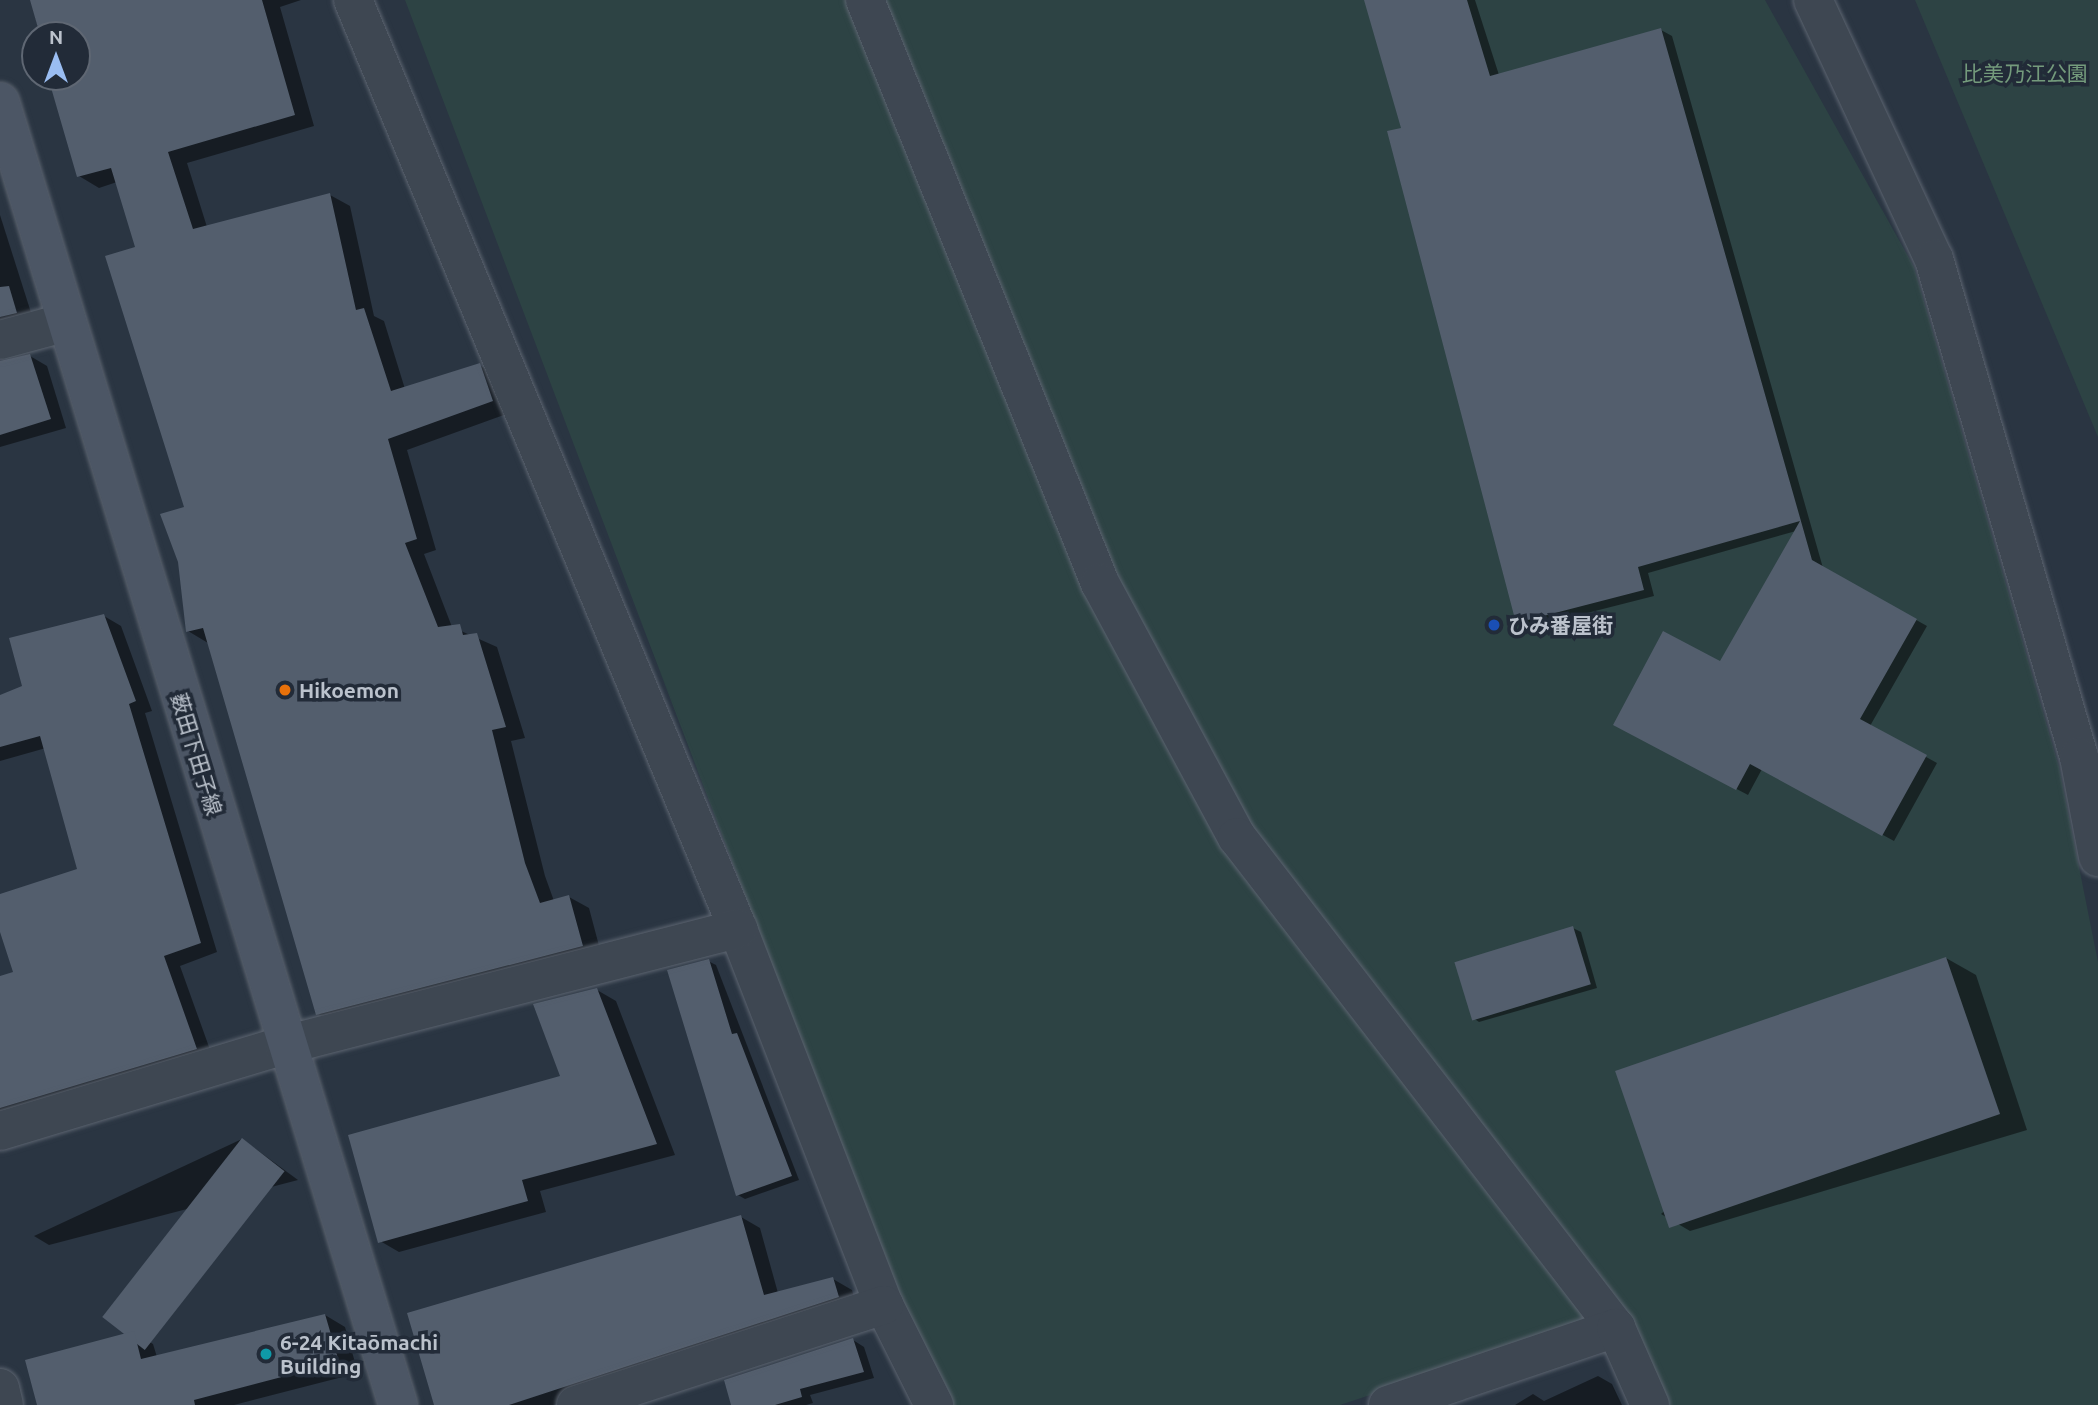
<!DOCTYPE html>
<meta charset="utf-8">
<style>
body{margin:0}
#map{position:relative;width:2098px;height:1405px;overflow:hidden;background:#2a3542;font-family:Ubuntu,"Noto Sans JP",sans-serif}
div>[style]{position:absolute}
.green>*{inset:0;background:#2d4344}
.shadow>*{inset:0;background:#0007}
.building>*{inset:0;background:#535e6d;transform-origin:0 0}
.roads{filter:drop-shadow(0 0 2px #5c6470) drop-shadow(0 0 2px #5c6470)}
.minor>*{height:38px;margin:-19px;padding:0 19px;transform-origin:19px;border-radius:19px;background:#3e4752}
.tertiary>*{height:38px;margin:-19px;padding:0 19px;transform-origin:19px;border-radius:19px;background:#3e4752}
.secondary>*{height:38px;margin:-19px;padding:0 19px;transform-origin:19px;border-radius:19px;background:#4c5665}
.dots>*{width:19px;height:19px;translate:-50% -50%;box-sizing:border-box;border:4px solid #222b38;border-radius:50%}
span{translate:-50% -50%;white-space:nowrap;text-align:center;line-height:1.15;-webkit-text-stroke:7px #222b38;paint-order:stroke}
.park-label{font-size:21px;color:#749b7c}
.poi-label{font-size:21px;color:#bbc2cc;font-weight:700}
.left{translate:0 -50%;text-align:left}
.street-label{font-size:21px;color:#bbc2cc}
.north{position:absolute;left:21px;top:21px;width:70px;height:70px;box-sizing:border-box;background:#222b38;border:2px solid #5f6773;border-radius:50%;rotate:0deg;font-size:19px;font-weight:700;line-height:28px;text-align:center;color:#bbc2cc}
.north::after{content:'';display:block;margin:auto;width:24px;height:32px;background:#9abdf2;clip-path:polygon(50% 0,100% 100%,50% 72%,0 100%)}
</style>
<div id="map">
<div class="green">
<i style="clip-path:polygon(405px 0,1765px 0,1914px 267px,2059px 767px,2098px 962px,2098px 1405px,1670px 1405px,1627px 1310px,1340px 1405px,951px 1405px,899px 1301px)"></i>
<i style="clip-path:polygon(1915px 0,2098px 0,2098px 437px)"></i>
</div>
<div class="shadow">
<i style="clip-path:polygon(31px 0,301px 0,280px 7px,314px 126px,187px 163px,207px 227px,330px 195px,350px 206px,374px 316px,384px 321px,405px 389px,479px 365px,499px 376px,512px 412px,407px 450px,436px 550px,424px 554px,452px 627px,497px 647px,525px 738px,511px 741px,545px 876px,554px 901px,569px 897px,589px 908px,602px 957px,337px 1025px,317px 1013px,208px 643px,188px 631px,179px 562px,186px 508px,137px 248px,117px 182px,99px 188px,79px 176px,52px 77px,77px 77px,77px 35px,40px 35px)"></i>
<i style="clip-path:polygon(1366px 0,1475px 0,1499px 75px,1661px 30px,1672px 36px,1823px 568px,1927px 626px,1870px 726px,1937px 763px,1894px 841px,1762px 769px,1748px 795px,1627px 731px,1721px 664px,1796px 531px,1648px 573px,1654px 596px,1528px 628px,1517px 622px,1403px 129px)"></i>
<i style="clip-path:polygon(0 215px,34px 322px,0 339px)"></i>
<i style="clip-path:polygon(30px 356px,47px 366px,66px 428px,0 447px,0 362px)"></i>
<i style="clip-path:polygon(104px 616px,121px 626px,152px 711px,145px 713px,217px 952px,180px 966px,213px 1058px,0 1121px,0 978px,16px 973px,0 927px,0 896px,79px 870px,46px 748px,0 761px,0 697px,24px 687px)"></i>
<i style="clip-path:polygon(1573px 928px,1581px 932px,1597px 988px,1479px 1022px,1472px 1017px)"></i>
<i style="clip-path:polygon(1946px 958px,1976px 975px,2027px 1130px,1690px 1231px,1661px 1214px)"></i>
<i style="clip-path:polygon(708px 961px,716px 965px,799px 1180px,745px 1199px,738px 1195px)"></i>
<i style="clip-path:polygon(597px 990px,616px 1001px,675px 1155px,540px 1191px,546px 1212px,399px 1252px,380px 1241px,563px 1078px)"></i>
<i style="clip-path:polygon(242px 1139px,298px 1180px,49px 1245px,34px 1236px)"></i>
<i style="clip-path:polygon(741px 1217px,760px 1228px,778px 1293px,833px 1279px,852px 1290px,857px 1307px,554px 1405px,436px 1405px)"></i>
<i style="clip-path:polygon(325px 1315px,345px 1327px,358px 1373px,234px 1405px,39px 1405px,133px 1333px,153px 1344px,157px 1357px)"></i>
<i style="clip-path:polygon(853px 1340px,864px 1347px,874px 1378px,810px 1395px,813px 1403px,806px 1405px,733px 1405px)"></i>
<i style="clip-path:polygon(1598px 1376px,1612px 1384px,1622px 1405px,1515px 1405px,1533px 1394px,1544px 1401px)"></i>
</div>
<div class="building">
<i style="clip-path:polygon(30px 0,262px 0,295px 115px,168px 152px,193px 229px,330px 193px,356px 310px,364px 308px,391px 391px,480px 363px,493px 401px,388px 439px,417px 539px,405px 543px,438px 627px,460px 624px,463px 635px,477px 633px,506px 727px,492px 730px,525px 863px,540px 903px,569px 895px,583px 946px,316px 1015px,203px 628px,186px 632px,178px 562px,160px 514px,184px 507px,105px 256px,135px 247px,111px 168px,77px 177px,52px 91px,51px 77px,77px 77px,77px 35px,40px 35px)"></i>
<i style="clip-path:polygon(1364px 0,1467px 0,1490px 76px,1661px 28px,1812px 560px,1917px 619px,1860px 719px,1927px 755px,1882px 836px,1750px 764px,1736px 790px,1613px 725px,1663px 631px,1720px 661px,1800px 521px,1638px 567px,1644px 590px,1516px 623px,1387px 131px,1401px 128px)"></i>
<i style="clip-path:polygon(9px 286px,17px 313px,0 317px,0 287px)"></i>
<i style="clip-path:polygon(30px 354px,51px 419px,0 435px,0 361px)"></i>
<i style="clip-path:polygon(104px 614px,136px 701px,129px 704px,201px 943px,164px 956px,197px 1049px,0 1108px,0 976px,13px 972px,0 932px,0 894px,77px 869px,40px 736px,0 747px,0 695px,22px 686px,9px 638px)"></i>
<i style="left:1573px;top:926px;width:61px;height:124px;rotate:73deg"></i>
<i style="left:1946px;top:957px;width:166px;height:350px;rotate:71deg"></i>
<i style="clip-path:polygon(709px 959px,732px 1034px,737px 1033px,792px 1176px,736px 1196px,667px 970px)"></i>
<i style="clip-path:polygon(597px 988px,657px 1144px,522px 1180px,528px 1201px,378px 1243px,348px 1135px,560px 1076px,533px 1004px)"></i>
<i style="left:242px;top:1138px;width:54px;height:227px;rotate:38deg"></i>
<i style="clip-path:polygon(741px 1215px,764px 1295px,833px 1277px,839px 1297px,509px 1405px,434px 1405px,407px 1313px)"></i>
<i style="clip-path:polygon(325px 1314px,339px 1362px,194px 1400px,195px 1405px,37px 1405px,25px 1360px,134px 1331px,141px 1359px)"></i>
<i style="clip-path:polygon(853px 1338px,864px 1372px,800px 1389px,802px 1397px,775px 1405px,731px 1405px,724px 1380px)"></i>
</div>
<div class="roads">
<div class="minor">
<i style="left:353px;top:0;width:1006px;rotate:67.49deg"></i>
<i style="left:738px;top:929px;width:403px;rotate:68.8deg"></i>
<i style="left:884px;top:1305px;width:112px;rotate:63.4deg"></i>
<i style="left:865px;top:0;width:629px;rotate:68.05deg"></i>
<i style="left:1100px;top:583px;width:289px;rotate:61.7deg"></i>
<i style="left:1237px;top:837px;width:620px;rotate:52.34deg"></i>
<i style="left:0;top:340px;width:69px;rotate:-15deg"></i>
<i style="left:0;top:1131px;width:298px;rotate:-16.8deg"></i>
<i style="left:285px;top:1045px;width:468px;rotate:-14.4deg"></i>
<i style="left:0;top:1388px;width:17px;rotate:77deg"></i>
<i style="left:576px;top:1405px;width:324px;rotate:-18deg"></i>
<i style="left:1388px;top:1405px;width:241px;rotate:-18.7deg"></i>
<i style="left:1616px;top:1328px;width:84px;rotate:66.2deg"></i>
</div>
<div class="tertiary">
<i style="left:1813px;top:0;width:286px;rotate:65deg"></i>
<i style="left:1934px;top:259px;width:519px;rotate:73.77deg"></i>
<i style="left:2079px;top:757px;width:102px;rotate:79.2deg"></i>
</div>
<div class="secondary">
<i style="left:0;top:102px;width:1362px;rotate:73.01deg"></i>
</div>
</div>
<div class="dots">
<i style="left:1494px;top:625px;background:#1a4fb4"></i>
<i style="left:285px;top:690px;background:#e8710a"></i>
<i style="left:266px;top:1354px;background:#0f9aa8"></i>
</div>
<div class="park-label">
<span style="left:2025px;top:73px">比美乃江公園</span>
</div>
<div class="poi-label">
<span class="left" style="left:1508px;top:625px">ひみ番屋街</span>
<span class="left" style="left:299px;top:690px">Hikoemon</span>
<span class="left" style="left:280px;top:1354px">6-24 Kitaōmachi<br>Building</span>
</div>
<div class="street-label">
<span style="left:197px;top:754px;rotate:73deg">薮田下田子線</span>
</div>
<div class="north">N</div>
</div>
